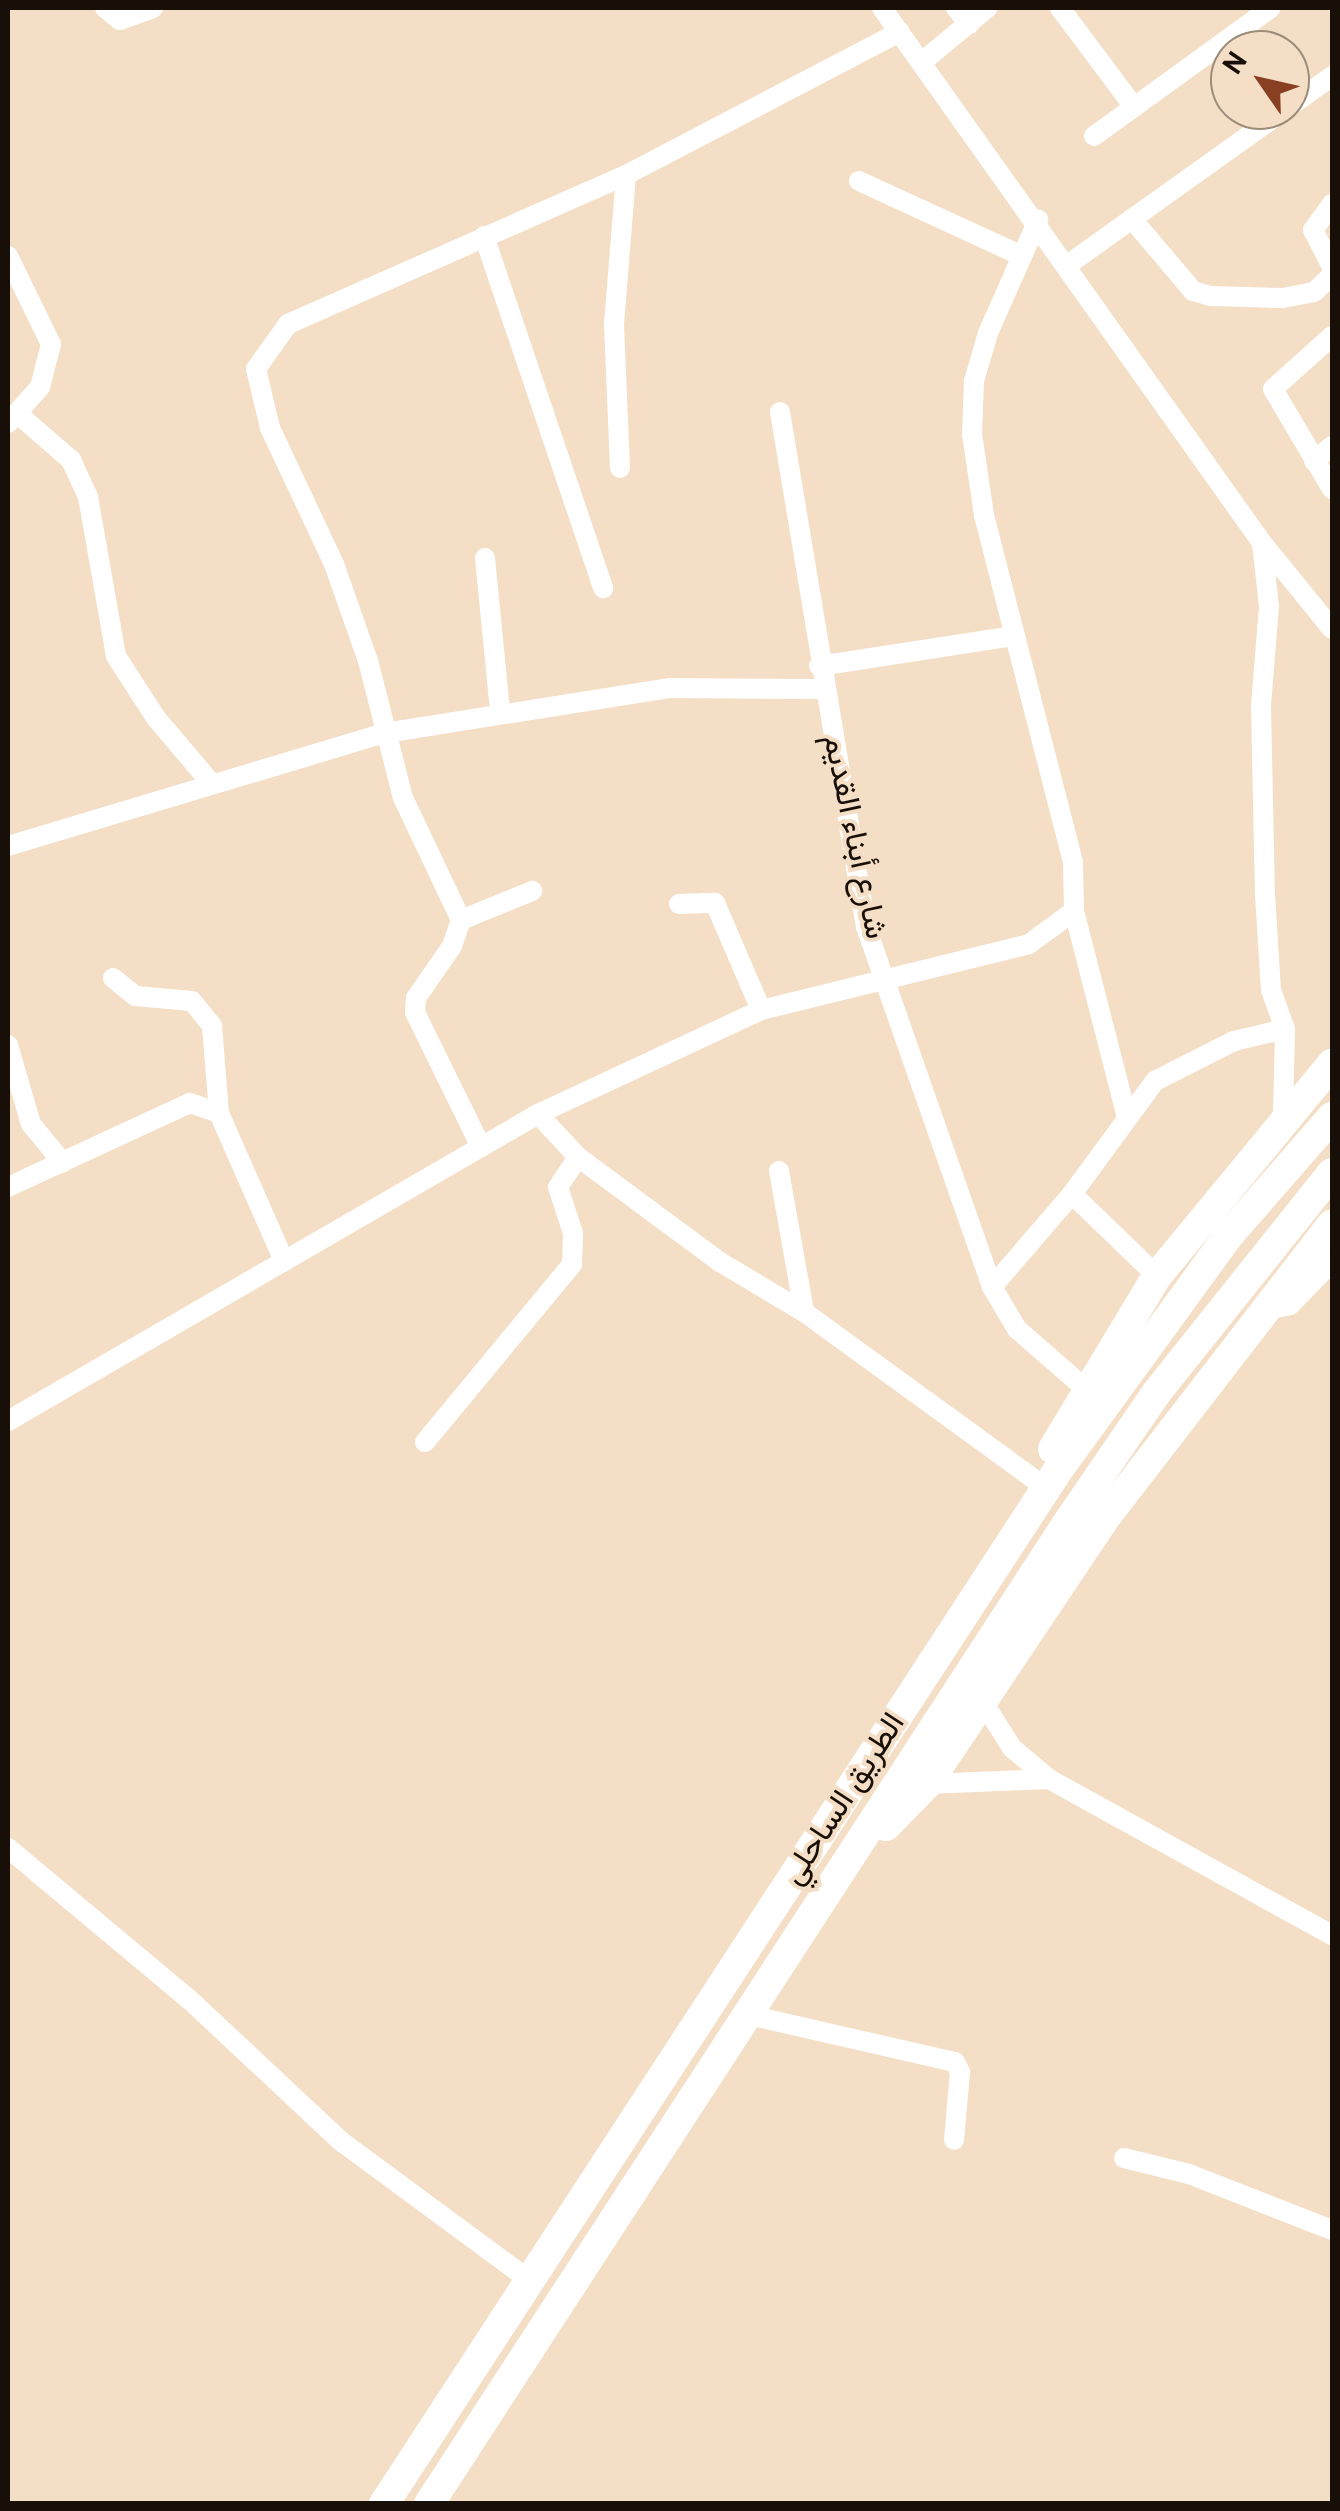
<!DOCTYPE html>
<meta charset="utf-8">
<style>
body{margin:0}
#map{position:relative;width:1340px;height:2511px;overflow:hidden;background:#f4dec6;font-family:Overpass,Vazirmatn,sans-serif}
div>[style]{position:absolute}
.minor>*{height:20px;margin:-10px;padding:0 10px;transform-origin:10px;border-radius:10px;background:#fff}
.highway>*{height:30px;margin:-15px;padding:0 15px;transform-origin:15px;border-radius:15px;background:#fff}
span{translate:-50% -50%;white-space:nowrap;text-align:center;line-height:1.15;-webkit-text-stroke:8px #f4dec6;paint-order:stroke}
.street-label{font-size:32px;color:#181008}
.frame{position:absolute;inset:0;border:10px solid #181008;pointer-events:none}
.north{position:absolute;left:1210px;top:30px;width:100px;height:100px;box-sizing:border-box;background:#f4dec6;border:2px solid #9c8c7a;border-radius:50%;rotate:304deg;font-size:28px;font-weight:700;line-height:40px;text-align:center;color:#181008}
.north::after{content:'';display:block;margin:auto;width:35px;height:45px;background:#883f22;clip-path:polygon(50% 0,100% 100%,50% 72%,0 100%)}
</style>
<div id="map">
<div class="minor">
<i style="left:105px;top:8px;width:19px;rotate:39deg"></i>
<i style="left:120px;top:20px;width:35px;rotate:-20deg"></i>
<i style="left:882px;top:8px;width:656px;rotate:54.61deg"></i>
<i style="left:1262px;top:543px;width:63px;rotate:83.7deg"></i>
<i style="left:1269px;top:606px;width:100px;rotate:94.6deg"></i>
<i style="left:1261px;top:706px;width:189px;rotate:88.8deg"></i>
<i style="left:1265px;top:895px;width:95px;rotate:86.4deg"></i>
<i style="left:1271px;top:990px;width:41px;rotate:70.3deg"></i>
<i style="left:1285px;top:1029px;width:88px;rotate:91.3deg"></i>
<i style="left:956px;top:8px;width:21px;rotate:51deg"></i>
<i style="left:1060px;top:8px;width:124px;rotate:53.2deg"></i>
<i style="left:922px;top:62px;width:85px;rotate:-39.7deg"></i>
<i style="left:1290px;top:106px;width:52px;rotate:-35.5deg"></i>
<i style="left:1094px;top:136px;width:218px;rotate:-35.9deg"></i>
<i style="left:859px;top:181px;width:179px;rotate:24.7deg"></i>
<i style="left:1332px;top:204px;width:32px;rotate:126deg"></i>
<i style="left:1313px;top:230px;width:42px;rotate:62.8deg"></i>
<i style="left:1132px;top:219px;width:94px;rotate:49.7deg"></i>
<i style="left:1193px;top:291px;width:18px;rotate:16deg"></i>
<i style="left:1210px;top:296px;width:73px;rotate:1.6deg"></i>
<i style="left:1283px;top:298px;width:32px;rotate:-11deg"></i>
<i style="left:1314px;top:292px;width:25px;rotate:-43deg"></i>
<i style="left:484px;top:236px;width:372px;rotate:71.3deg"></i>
<i style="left:8px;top:256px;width:98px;rotate:64deg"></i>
<i style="left:51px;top:344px;width:44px;rotate:104.3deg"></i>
<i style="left:40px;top:387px;width:48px;rotate:131.6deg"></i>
<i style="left:1066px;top:266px;width:269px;rotate:-35.5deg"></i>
<i style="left:1332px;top:336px;width:79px;rotate:138.1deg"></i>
<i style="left:1273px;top:389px;width:116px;rotate:59.5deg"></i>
<i style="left:780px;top:412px;width:522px;rotate:80.52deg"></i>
<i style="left:866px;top:927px;width:381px;rotate:70.7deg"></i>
<i style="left:992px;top:1287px;width:49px;rotate:59.2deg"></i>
<i style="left:1017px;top:1329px;width:91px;rotate:41deg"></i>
<i style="left:19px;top:415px;width:69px;rotate:40.9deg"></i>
<i style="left:71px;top:460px;width:41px;rotate:65.3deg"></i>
<i style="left:88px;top:497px;width:161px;rotate:80deg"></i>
<i style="left:116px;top:656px;width:74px;rotate:57.2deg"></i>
<i style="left:156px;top:718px;width:87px;rotate:49.7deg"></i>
<i style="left:1314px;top:461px;width:23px;rotate:-40deg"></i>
<i style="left:620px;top:468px;width:144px;rotate:-92.4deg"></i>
<i style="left:614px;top:324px;width:149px;rotate:-85.4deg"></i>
<i style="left:1263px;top:544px;width:109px;rotate:50.9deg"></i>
<i style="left:485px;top:558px;width:154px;rotate:84.4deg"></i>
<i style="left:819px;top:666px;width:196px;rotate:-8.8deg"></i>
<i style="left:8px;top:846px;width:394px;rotate:-16.7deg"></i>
<i style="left:385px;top:733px;width:289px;rotate:-9deg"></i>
<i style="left:670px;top:688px;width:152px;rotate:0.4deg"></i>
<i style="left:679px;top:904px;width:36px;rotate:-2deg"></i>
<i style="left:715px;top:903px;width:116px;rotate:66.7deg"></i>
<i style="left:1074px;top:911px;width:210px;rotate:75.6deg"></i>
<i style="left:461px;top:920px;width:77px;rotate:-22.2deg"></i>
<i style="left:113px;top:978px;width:28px;rotate:39deg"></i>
<i style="left:135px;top:996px;width:57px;rotate:5deg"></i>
<i style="left:192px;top:1001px;width:32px;rotate:51deg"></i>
<i style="left:212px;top:1026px;width:87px;rotate:85.4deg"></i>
<i style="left:219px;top:1113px;width:162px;rotate:66.3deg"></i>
<i style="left:8px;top:1045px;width:82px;rotate:73.8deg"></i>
<i style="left:31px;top:1124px;width:50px;rotate:50.6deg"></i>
<i style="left:538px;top:1114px;width:59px;rotate:47.1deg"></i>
<i style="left:578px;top:1157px;width:177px;rotate:36.5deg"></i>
<i style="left:720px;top:1262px;width:98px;rotate:30.8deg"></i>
<i style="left:804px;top:1312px;width:286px;rotate:36deg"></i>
<i style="left:481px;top:1147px;width:150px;rotate:-116.1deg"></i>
<i style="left:415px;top:1012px;width:14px;rotate:-86deg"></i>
<i style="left:416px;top:998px;width:63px;rotate:-55.3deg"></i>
<i style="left:452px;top:946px;width:28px;rotate:-71deg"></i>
<i style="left:461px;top:920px;width:135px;rotate:-115.4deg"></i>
<i style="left:403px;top:798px;width:141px;rotate:-104.3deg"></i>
<i style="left:368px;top:661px;width:103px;rotate:-109.3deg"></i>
<i style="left:334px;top:564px;width:150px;rotate:-115.2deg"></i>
<i style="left:270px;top:428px;width:61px;rotate:-103.3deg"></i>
<i style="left:256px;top:369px;width:55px;rotate:-54.6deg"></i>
<i style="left:288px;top:324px;width:369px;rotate:-23.8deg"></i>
<i style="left:626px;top:175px;width:309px;rotate:-27.6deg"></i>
<i style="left:779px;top:1171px;width:143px;rotate:79.9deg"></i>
<i style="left:8px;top:1187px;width:200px;rotate:-24.8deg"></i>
<i style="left:190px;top:1103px;width:31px;rotate:19deg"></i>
<i style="left:1157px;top:1276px;width:118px;rotate:-136deg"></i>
<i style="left:1072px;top:1194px;width:140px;rotate:-53.7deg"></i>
<i style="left:1155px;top:1081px;width:89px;rotate:-26.9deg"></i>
<i style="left:1234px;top:1041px;width:52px;rotate:-13.2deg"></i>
<i style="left:992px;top:1287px;width:123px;rotate:-49.3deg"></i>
<i style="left:1265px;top:1310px;width:25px;rotate:-11deg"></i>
<i style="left:1290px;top:1305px;width:60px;rotate:-45.7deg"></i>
<i style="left:8px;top:1421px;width:612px;rotate:-30.08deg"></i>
<i style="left:538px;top:1114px;width:246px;rotate:-25deg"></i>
<i style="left:761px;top:1010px;width:276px;rotate:-13.8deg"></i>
<i style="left:1029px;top:944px;width:56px;rotate:-36.3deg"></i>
<i style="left:1074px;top:911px;width:49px;rotate:-91.2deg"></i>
<i style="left:1073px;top:862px;width:358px;rotate:-104.4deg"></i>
<i style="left:984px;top:515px;width:82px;rotate:-98.4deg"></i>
<i style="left:972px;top:434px;width:53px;rotate:-87.8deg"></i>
<i style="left:974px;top:381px;width:50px;rotate:-73.7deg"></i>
<i style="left:988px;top:333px;width:124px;rotate:-66.1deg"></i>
<i style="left:425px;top:1442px;width:231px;rotate:-50.4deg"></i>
<i style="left:572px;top:1264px;width:31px;rotate:-88deg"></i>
<i style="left:573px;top:1233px;width:48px;rotate:-108.1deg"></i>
<i style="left:558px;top:1187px;width:36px;rotate:-56deg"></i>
<i style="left:983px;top:1702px;width:54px;rotate:57.8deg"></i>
<i style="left:1012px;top:1748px;width:48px;rotate:40deg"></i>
<i style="left:1049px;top:1779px;width:323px;rotate:28.9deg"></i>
<i style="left:927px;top:1784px;width:122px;rotate:-2.3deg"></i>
<i style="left:8px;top:1848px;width:237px;rotate:39.9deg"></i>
<i style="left:190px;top:2000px;width:208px;rotate:43.1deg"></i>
<i style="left:342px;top:2142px;width:231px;rotate:36.4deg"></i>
<i style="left:749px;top:2015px;width:211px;rotate:12.9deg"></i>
<i style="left:955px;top:2062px;width:11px;rotate:63deg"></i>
<i style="left:960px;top:2072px;width:68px;rotate:95deg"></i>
<i style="left:1124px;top:2158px;width:67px;rotate:13.8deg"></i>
<i style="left:1189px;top:2174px;width:154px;rotate:21.4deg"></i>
</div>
<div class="highway">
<i style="left:1053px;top:1449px;width:202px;rotate:-59deg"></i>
<i style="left:1157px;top:1276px;width:275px;rotate:-50.5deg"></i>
<i style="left:886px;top:1826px;width:59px;rotate:-45.7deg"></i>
<i style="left:927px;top:1784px;width:325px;rotate:-56.2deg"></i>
<i style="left:1108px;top:1514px;width:366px;rotate:-52.3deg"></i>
<i style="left:384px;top:2504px;width:1231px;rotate:-56.9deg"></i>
<i style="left:1056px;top:1473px;width:294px;rotate:-54deg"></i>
<i style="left:1229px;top:1235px;width:157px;rotate:-48.9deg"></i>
<i style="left:429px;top:2504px;width:1175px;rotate:-56.95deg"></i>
<i style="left:1070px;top:1519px;width:154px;rotate:-55.6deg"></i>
<i style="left:1157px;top:1392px;width:280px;rotate:-51.4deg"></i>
</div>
<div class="street-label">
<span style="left:853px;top:837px;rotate:78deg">شارع أبناء القديم</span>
<span style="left:845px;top:1800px;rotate:-57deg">الطريق الساحلي</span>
</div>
<div class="frame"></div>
<div class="north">N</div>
</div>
